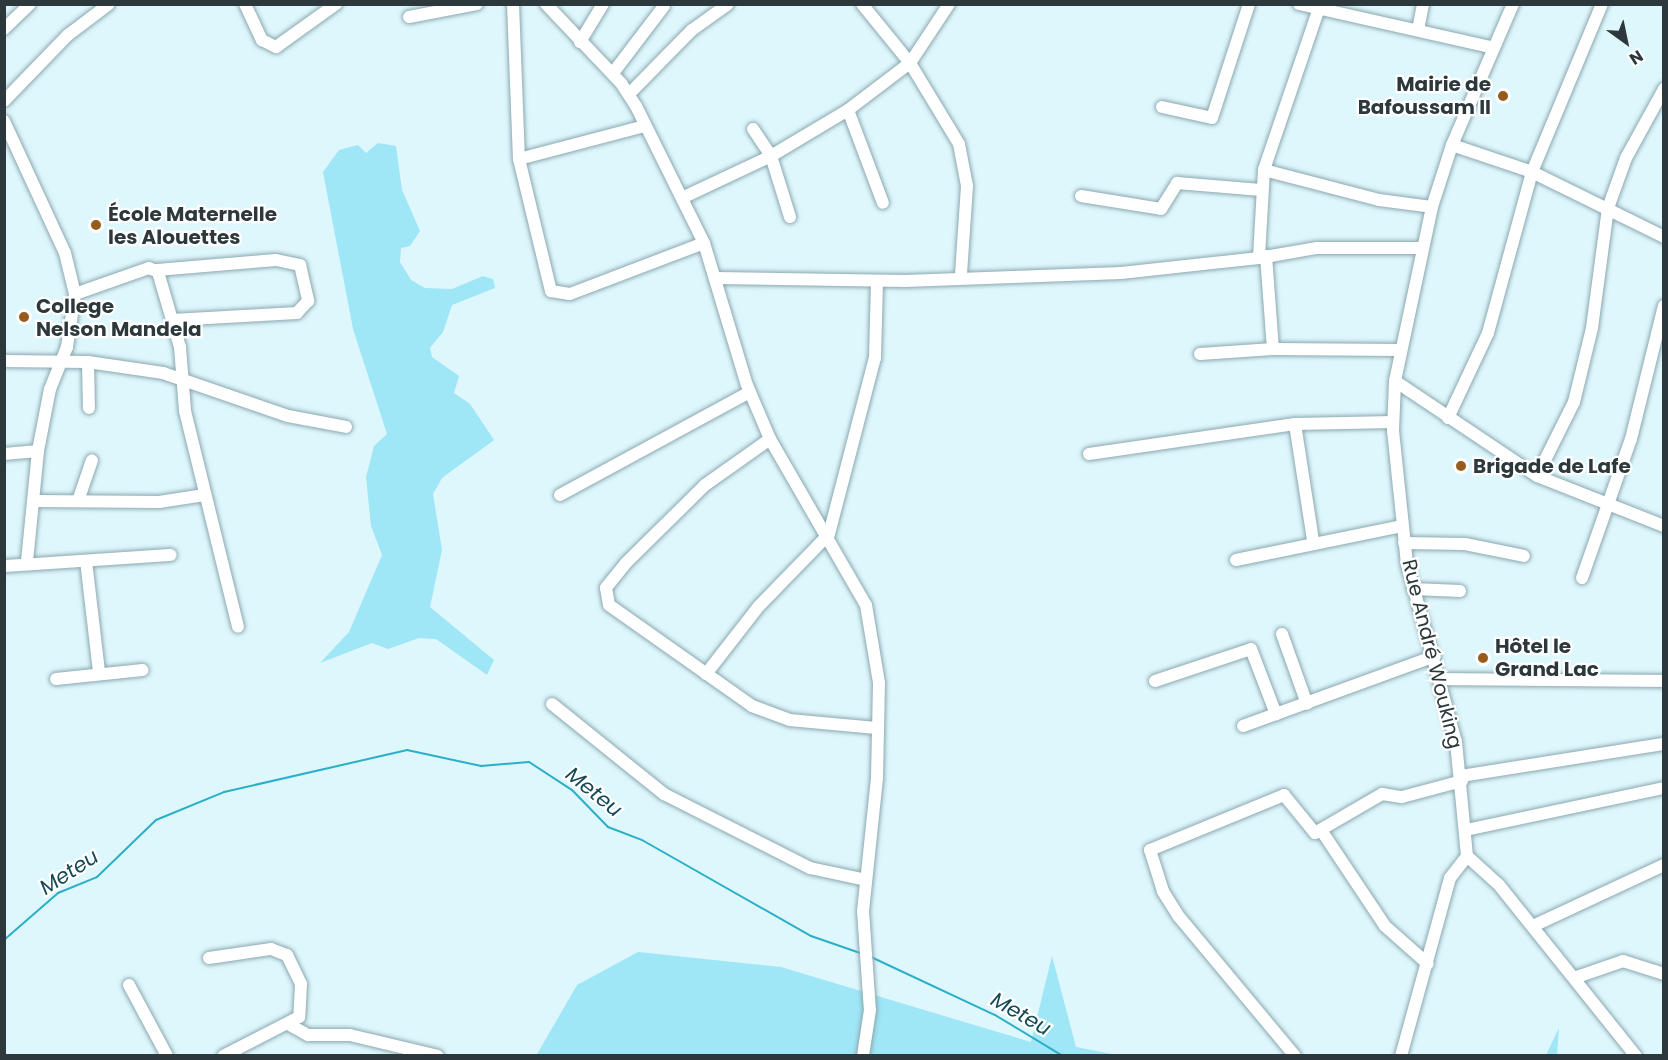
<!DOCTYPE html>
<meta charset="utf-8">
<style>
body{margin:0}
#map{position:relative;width:1668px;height:1060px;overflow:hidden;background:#def7fd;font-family:Poppins,sans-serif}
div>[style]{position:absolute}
.green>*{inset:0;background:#9fe6f6}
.stream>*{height:2px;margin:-1px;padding:0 1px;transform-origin:1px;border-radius:1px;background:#2aafc7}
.roads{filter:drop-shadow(0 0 2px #8ba8af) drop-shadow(0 0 2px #8ba8af)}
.minor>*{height:12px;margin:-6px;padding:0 6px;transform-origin:6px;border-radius:6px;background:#fff}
.dots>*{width:16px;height:16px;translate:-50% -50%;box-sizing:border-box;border:3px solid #fff;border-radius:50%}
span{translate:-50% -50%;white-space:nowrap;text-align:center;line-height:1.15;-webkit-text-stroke:4.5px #fff;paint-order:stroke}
.poi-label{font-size:20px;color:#2c383b;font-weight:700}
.right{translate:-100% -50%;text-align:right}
.left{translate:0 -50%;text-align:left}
.street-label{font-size:20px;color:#2c383b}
.water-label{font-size:21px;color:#154a55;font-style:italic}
.frame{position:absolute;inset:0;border:6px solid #2c383b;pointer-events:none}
.north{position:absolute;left:1596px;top:12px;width:60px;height:60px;-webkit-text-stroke:4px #fff;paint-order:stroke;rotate:147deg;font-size:16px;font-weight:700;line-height:24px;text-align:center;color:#2c383b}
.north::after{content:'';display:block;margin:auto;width:21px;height:27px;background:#2c383b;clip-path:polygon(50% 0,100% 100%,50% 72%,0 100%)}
</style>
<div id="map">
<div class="green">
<i style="clip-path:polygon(378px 143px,396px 146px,402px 190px,420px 231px,410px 246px,401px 248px,400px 262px,411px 280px,425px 288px,452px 289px,483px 276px,493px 279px,495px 288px,452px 305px,443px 332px,430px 348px,432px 357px,459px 376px,454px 393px,470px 404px,494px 440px,442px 478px,433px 494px,442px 550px,430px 607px,494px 660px,487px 675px,436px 639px,419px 638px,388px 649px,372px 643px,320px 663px,349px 632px,382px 555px,371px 526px,366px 477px,374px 446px,387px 434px,353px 329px,323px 172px,339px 150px,358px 145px,366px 153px)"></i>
<i style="clip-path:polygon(638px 952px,781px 967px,1031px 1042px,1052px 956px,1076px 1047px,1117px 1055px,536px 1056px,577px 985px)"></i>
<i style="clip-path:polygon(1559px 1028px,1557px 1055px,1546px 1055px)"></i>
</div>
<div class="stream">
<i style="left:4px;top:940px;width:72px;rotate:-41deg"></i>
<i style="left:58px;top:893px;width:42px;rotate:-22.3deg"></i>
<i style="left:97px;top:877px;width:82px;rotate:-44deg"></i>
<i style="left:156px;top:820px;width:74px;rotate:-22.4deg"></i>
<i style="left:224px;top:792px;width:188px;rotate:-12.9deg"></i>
<i style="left:407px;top:750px;width:76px;rotate:12.2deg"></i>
<i style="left:481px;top:766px;width:48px;rotate:-4.8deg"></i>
<i style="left:529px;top:762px;width:51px;rotate:33.1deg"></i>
<i style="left:572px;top:790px;width:52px;rotate:45.8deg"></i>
<i style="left:608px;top:827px;width:36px;rotate:21deg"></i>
<i style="left:642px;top:840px;width:194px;rotate:29.6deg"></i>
<i style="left:811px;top:936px;width:55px;rotate:19.1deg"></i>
<i style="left:871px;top:957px;width:137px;rotate:25.1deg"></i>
<i style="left:995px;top:1015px;width:79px;rotate:31.1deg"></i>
</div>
<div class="roads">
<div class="minor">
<i style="left:245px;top:4px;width:40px;rotate:65deg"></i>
<i style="left:262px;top:40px;width:16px;rotate:27deg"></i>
<i style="left:276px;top:47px;width:74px;rotate:-35.6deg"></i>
<i style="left:513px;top:4px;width:155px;rotate:87.8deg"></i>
<i style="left:519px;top:159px;width:136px;rotate:76.4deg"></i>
<i style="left:551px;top:291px;width:19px;rotate:9deg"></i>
<i style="left:570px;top:294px;width:143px;rotate:-20.8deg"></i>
<i style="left:546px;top:4px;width:109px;rotate:46.5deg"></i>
<i style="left:621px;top:83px;width:27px;rotate:57deg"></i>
<i style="left:636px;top:106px;width:153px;rotate:63.6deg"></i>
<i style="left:704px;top:243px;width:148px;rotate:73.2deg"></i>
<i style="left:747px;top:385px;width:59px;rotate:66.9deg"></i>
<i style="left:770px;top:439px;width:192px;rotate:60deg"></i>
<i style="left:866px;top:605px;width:79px;rotate:80.5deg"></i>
<i style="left:879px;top:683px;width:95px;rotate:91.2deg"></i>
<i style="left:877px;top:778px;width:134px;rotate:96deg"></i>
<i style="left:863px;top:911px;width:99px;rotate:86deg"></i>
<i style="left:870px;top:1010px;width:47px;rotate:98.7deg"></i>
<i style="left:862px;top:4px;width:76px;rotate:50.9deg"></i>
<i style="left:910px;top:63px;width:95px;rotate:58.8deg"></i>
<i style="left:959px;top:144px;width:43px;rotate:79.2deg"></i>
<i style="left:967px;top:186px;width:89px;rotate:93.9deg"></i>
<i style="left:1299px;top:4px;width:200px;rotate:12.7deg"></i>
<i style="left:1318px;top:11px;width:168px;rotate:108.8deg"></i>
<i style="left:1264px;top:170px;width:88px;rotate:93.3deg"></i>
<i style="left:1259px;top:258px;width:59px;rotate:-9.8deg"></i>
<i style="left:1317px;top:248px;width:102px"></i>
<i style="left:409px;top:17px;width:69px;rotate:-10.8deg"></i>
<i style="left:4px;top:29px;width:36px;rotate:-44deg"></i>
<i style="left:1418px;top:30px;width:26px;rotate:-79deg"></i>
<i style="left:580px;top:42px;width:44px;rotate:-58.8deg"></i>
<i style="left:613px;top:73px;width:84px;rotate:-52.7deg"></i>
<i style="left:629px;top:94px;width:90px;rotate:-45.5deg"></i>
<i style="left:692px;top:30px;width:44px;rotate:-35.8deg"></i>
<i style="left:4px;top:101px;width:92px;rotate:-45.9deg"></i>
<i style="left:68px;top:35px;width:51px;rotate:-37.1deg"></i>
<i style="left:1162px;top:107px;width:51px;rotate:12.4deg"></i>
<i style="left:1212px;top:118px;width:120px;rotate:-72deg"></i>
<i style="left:848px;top:110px;width:99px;rotate:69.4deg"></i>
<i style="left:4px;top:121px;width:145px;rotate:65.2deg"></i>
<i style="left:65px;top:253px;width:42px;rotate:76.3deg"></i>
<i style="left:75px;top:294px;width:54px;rotate:98.6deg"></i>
<i style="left:67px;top:347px;width:45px;rotate:112deg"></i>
<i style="left:50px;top:389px;width:63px;rotate:101deg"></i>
<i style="left:38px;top:451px;width:112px;rotate:95.7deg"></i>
<i style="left:753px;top:129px;width:32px;rotate:56deg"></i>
<i style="left:771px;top:156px;width:64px;rotate:72.7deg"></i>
<i style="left:1452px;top:145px;width:84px;rotate:18.6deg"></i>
<i style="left:1532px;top:172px;width:147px;rotate:26.2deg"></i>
<i style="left:519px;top:159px;width:130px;rotate:-14.7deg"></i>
<i style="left:1264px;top:170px;width:119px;rotate:14.6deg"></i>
<i style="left:1379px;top:200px;width:53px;rotate:7.5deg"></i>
<i style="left:1081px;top:196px;width:81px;rotate:9.2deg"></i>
<i style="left:1161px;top:209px;width:31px;rotate:-58deg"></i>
<i style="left:1177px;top:183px;width:84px;rotate:4.8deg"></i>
<i style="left:684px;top:197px;width:96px;rotate:-25.2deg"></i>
<i style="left:771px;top:156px;width:90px;rotate:-30.9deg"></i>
<i style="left:848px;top:110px;width:78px;rotate:-37.2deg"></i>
<i style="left:910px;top:63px;width:71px;rotate:-56.5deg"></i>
<i style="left:1266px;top:256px;width:93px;rotate:85.7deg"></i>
<i style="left:1273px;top:349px;width:127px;rotate:0.5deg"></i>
<i style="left:157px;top:270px;width:119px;rotate:-4.8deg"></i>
<i style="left:276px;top:260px;width:25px;rotate:12deg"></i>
<i style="left:300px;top:265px;width:37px;rotate:77deg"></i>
<i style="left:308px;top:301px;width:16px;rotate:133deg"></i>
<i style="left:297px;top:313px;width:125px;rotate:176.8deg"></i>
<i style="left:717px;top:278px;width:188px;rotate:0.9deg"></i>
<i style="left:905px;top:281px;width:216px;rotate:-2.1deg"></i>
<i style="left:1121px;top:273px;width:139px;rotate:-6.2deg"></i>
<i style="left:75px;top:294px;width:78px;rotate:-19.4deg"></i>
<i style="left:149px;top:268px;width:10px;rotate:24deg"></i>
<i style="left:158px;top:272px;width:78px;rotate:73.7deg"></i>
<i style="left:180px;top:347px;width:64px;rotate:85.5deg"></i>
<i style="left:185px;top:411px;width:222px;rotate:76.2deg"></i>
<i style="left:1200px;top:354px;width:73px;rotate:-3.9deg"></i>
<i style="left:4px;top:361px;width:84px;rotate:0.7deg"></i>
<i style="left:88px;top:362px;width:46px;rotate:88.8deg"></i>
<i style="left:88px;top:362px;width:76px;rotate:8.3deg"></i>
<i style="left:163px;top:373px;width:132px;rotate:19deg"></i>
<i style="left:288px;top:416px;width:59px;rotate:10.7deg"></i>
<i style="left:1395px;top:381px;width:171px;rotate:33.8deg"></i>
<i style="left:1537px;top:476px;width:136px;rotate:21.5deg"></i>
<i style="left:1448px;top:418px;width:94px;rotate:-64.8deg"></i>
<i style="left:1488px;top:333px;width:167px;rotate:-74.7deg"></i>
<i style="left:1532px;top:172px;width:182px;rotate:-67.4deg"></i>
<i style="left:1295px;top:424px;width:117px;rotate:81.2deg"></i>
<i style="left:770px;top:439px;width:80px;rotate:144.7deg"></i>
<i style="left:705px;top:485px;width:111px;rotate:135.4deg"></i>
<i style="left:626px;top:563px;width:32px;rotate:129deg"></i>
<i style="left:606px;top:588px;width:17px;rotate:80deg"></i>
<i style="left:609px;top:605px;width:175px;rotate:35.2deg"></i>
<i style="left:752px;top:706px;width:40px;rotate:20.2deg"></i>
<i style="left:790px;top:720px;width:86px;rotate:5.3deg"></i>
<i style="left:4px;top:454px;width:34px;rotate:-5deg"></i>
<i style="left:1089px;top:454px;width:208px;rotate:-8.3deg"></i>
<i style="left:1295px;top:424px;width:98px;rotate:-1.2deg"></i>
<i style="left:1537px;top:476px;width:83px;rotate:-63.4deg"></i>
<i style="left:1574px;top:402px;width:76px;rotate:-76.3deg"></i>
<i style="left:1592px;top:328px;width:121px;rotate:-82.4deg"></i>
<i style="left:1608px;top:208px;width:53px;rotate:-70.2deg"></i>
<i style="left:1626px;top:158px;width:79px;rotate:-61.2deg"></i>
<i style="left:560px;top:495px;width:216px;rotate:-28.5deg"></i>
<i style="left:35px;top:501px;width:124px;rotate:0.5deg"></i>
<i style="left:159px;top:502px;width:46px;rotate:-8.8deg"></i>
<i style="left:78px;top:501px;width:43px;rotate:-71.1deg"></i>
<i style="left:1404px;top:543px;width:61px;rotate:0.9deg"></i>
<i style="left:1465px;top:544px;width:60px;rotate:11.5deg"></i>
<i style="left:1236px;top:560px;width:169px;rotate:-11.6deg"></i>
<i style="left:86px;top:561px;width:111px;rotate:83.3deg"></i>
<i style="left:4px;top:566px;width:167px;rotate:-3.8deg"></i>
<i style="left:1582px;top:578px;width:147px;rotate:-70.6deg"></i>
<i style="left:1631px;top:439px;width:137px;rotate:-76.1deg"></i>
<i style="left:1413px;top:589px;width:47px;rotate:2.4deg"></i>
<i style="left:1282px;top:634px;width:74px;rotate:70.3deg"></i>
<i style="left:706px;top:674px;width:86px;rotate:-52.1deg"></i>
<i style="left:759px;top:606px;width:100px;rotate:-45.8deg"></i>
<i style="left:829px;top:534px;width:182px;rotate:-75.4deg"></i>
<i style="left:875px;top:358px;width:76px;rotate:-88.5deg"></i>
<i style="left:56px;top:679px;width:87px;rotate:-5.9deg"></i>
<i style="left:1440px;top:679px;width:224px;rotate:0.5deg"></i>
<i style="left:1155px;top:681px;width:101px;rotate:-18.4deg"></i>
<i style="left:1251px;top:649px;width:70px;rotate:69deg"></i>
<i style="left:552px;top:704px;width:144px;rotate:38.8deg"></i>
<i style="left:664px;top:794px;width:164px;rotate:26.9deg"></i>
<i style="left:810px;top:868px;width:57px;rotate:12.1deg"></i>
<i style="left:1243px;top:726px;width:204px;rotate:-20deg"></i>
<i style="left:1461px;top:776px;width:206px;rotate:-9deg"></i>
<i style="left:1321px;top:830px;width:115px;rotate:56.3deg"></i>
<i style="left:1385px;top:926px;width:57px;rotate:41.5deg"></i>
<i style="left:1466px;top:830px;width:202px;rotate:-12deg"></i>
<i style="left:1467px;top:856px;width:115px;rotate:-95.5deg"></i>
<i style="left:1456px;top:742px;width:185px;rotate:-105.4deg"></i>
<i style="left:1407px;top:564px;width:134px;rotate:-96deg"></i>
<i style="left:1393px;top:431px;width:50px;rotate:-87.7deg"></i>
<i style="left:1395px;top:381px;width:178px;rotate:-78deg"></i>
<i style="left:1432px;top:207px;width:65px;rotate:-72.1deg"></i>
<i style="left:1452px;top:145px;width:154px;rotate:-66.6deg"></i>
<i style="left:1467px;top:856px;width:43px;rotate:42.2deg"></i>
<i style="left:1499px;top:885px;width:219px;rotate:51.3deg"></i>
<i style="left:1533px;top:926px;width:145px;rotate:-25deg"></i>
<i style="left:209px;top:958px;width:63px;rotate:-8.3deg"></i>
<i style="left:271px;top:949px;width:17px;rotate:21deg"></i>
<i style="left:287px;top:955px;width:32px;rotate:64deg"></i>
<i style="left:301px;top:984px;width:33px;rotate:93deg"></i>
<i style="left:299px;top:1017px;width:85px;rotate:152.8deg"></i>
<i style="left:1574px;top:978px;width:52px;rotate:-19.1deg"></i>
<i style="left:1623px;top:961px;width:43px;rotate:17.6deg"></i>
<i style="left:129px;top:985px;width:81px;rotate:61.8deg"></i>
<i style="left:290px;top:1025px;width:21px;rotate:29deg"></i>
<i style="left:308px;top:1035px;width:42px"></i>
<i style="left:350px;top:1035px;width:90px;rotate:13.4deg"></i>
<i style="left:1295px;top:1056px;width:181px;rotate:-129.8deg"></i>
<i style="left:1179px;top:917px;width:31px;rotate:-122deg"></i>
<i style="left:1163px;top:891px;width:43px;rotate:-107.6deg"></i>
<i style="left:1150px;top:850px;width:145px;rotate:-22.3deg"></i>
<i style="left:1284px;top:795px;width:49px;rotate:50.8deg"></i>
<i style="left:1315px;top:833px;width:78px;rotate:-30.2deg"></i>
<i style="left:1382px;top:794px;width:20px;rotate:9deg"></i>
<i style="left:1402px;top:797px;width:62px;rotate:-14.9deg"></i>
<i style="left:1401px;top:1056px;width:185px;rotate:-74.6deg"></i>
<i style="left:1450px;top:878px;width:28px;rotate:-52deg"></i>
</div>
</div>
<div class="dots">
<i style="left:1503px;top:96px;background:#965c1b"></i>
<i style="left:96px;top:225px;background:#965c1b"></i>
<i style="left:24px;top:317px;background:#965c1b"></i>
<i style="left:1461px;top:466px;background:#965c1b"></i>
<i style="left:1483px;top:658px;background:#965c1b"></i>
</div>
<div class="poi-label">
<span class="right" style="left:1491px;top:96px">Mairie de<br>Bafoussam II</span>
<span class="left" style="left:108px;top:226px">École Maternelle<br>les Alouettes</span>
<span class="left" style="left:36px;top:318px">College<br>Nelson Mandela</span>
<span class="left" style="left:1473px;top:466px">Brigade de Lafe</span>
<span class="left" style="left:1495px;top:658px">Hôtel le<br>Grand Lac</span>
</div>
<div class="street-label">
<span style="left:1432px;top:654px;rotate:76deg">Rue André Wouking</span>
</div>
<div class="water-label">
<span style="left:594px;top:792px;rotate:39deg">Meteu</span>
<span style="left:69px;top:872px;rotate:-33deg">Meteu</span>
<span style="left:1021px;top:1014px;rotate:30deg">Meteu</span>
</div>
<div class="frame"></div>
<div class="north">N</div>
</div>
